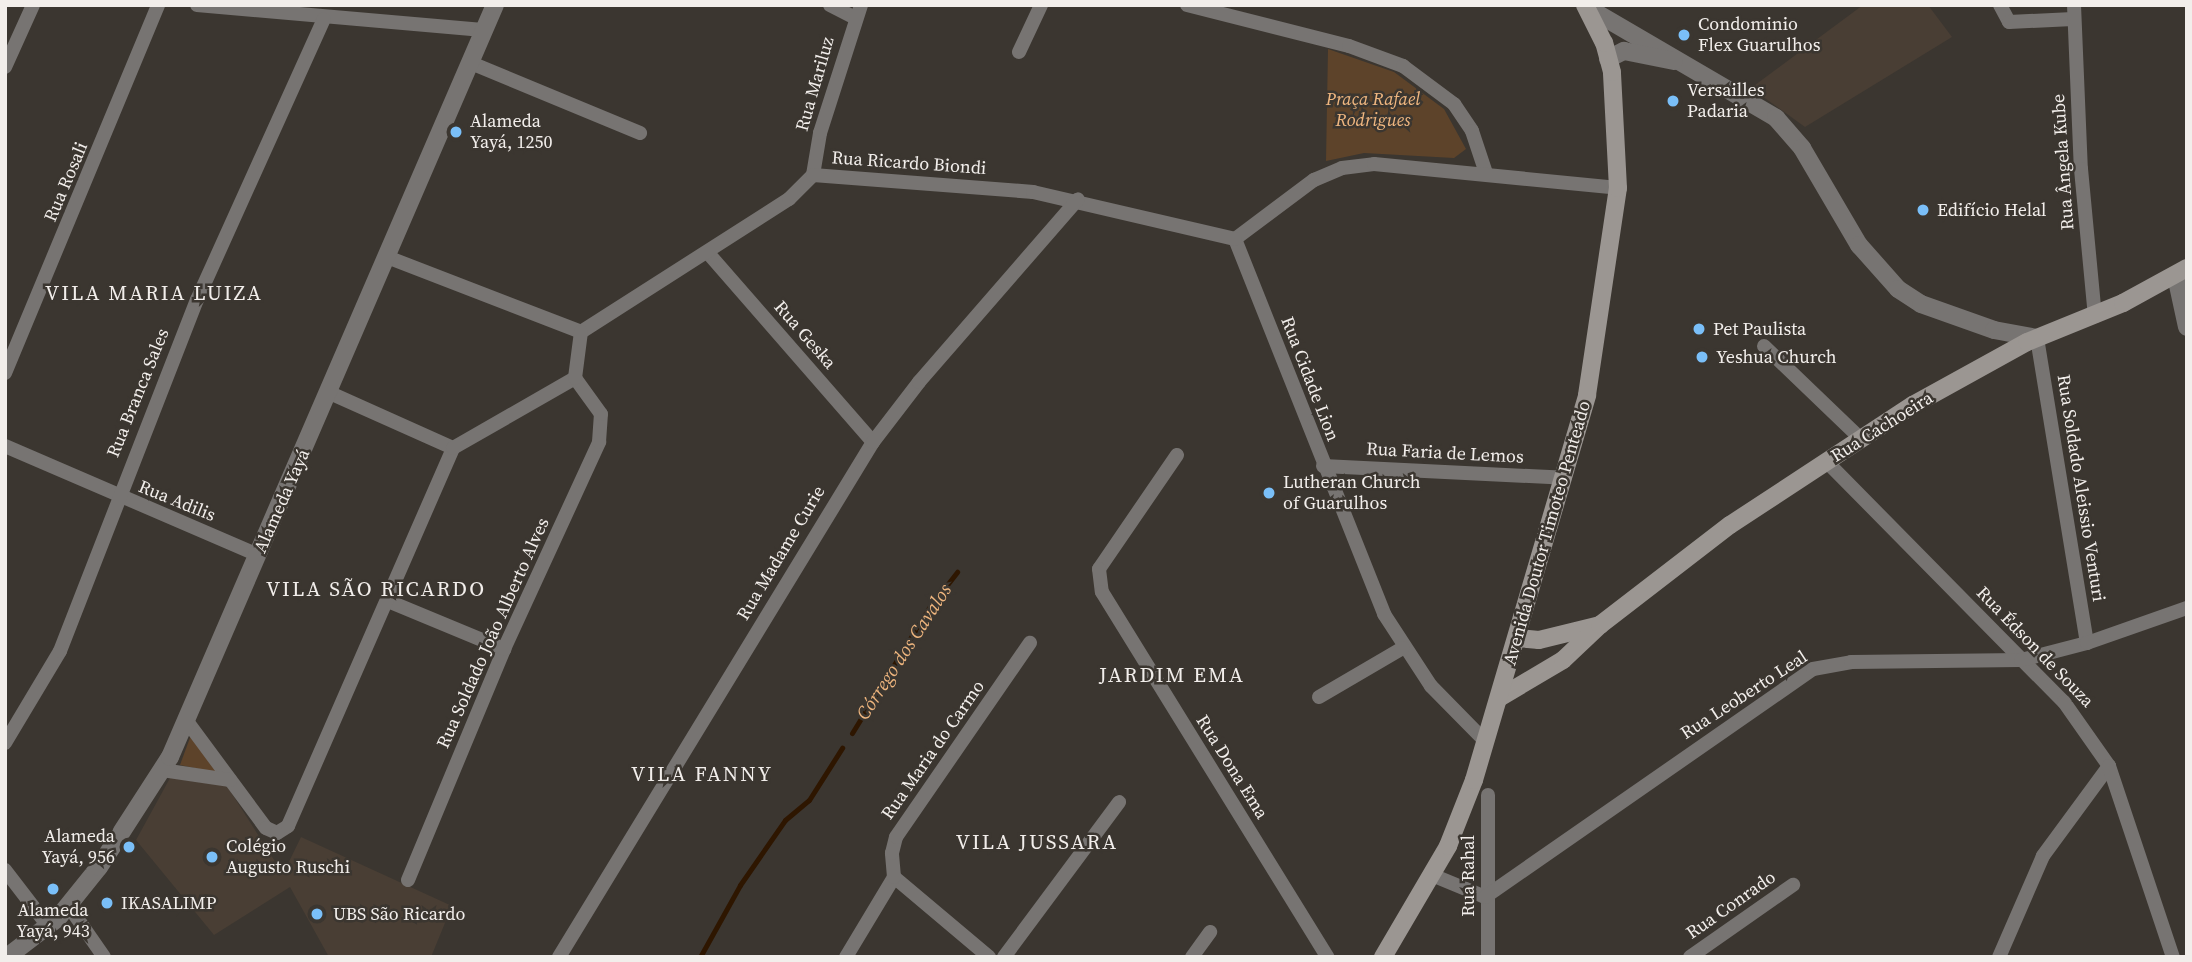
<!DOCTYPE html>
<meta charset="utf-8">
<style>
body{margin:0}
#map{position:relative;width:2192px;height:962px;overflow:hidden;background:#3b3630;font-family:"Source Serif 4",serif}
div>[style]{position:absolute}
.built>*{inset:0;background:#493e34}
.green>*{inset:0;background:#5d432a}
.stream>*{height:5px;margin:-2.5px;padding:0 2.5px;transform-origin:2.5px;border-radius:2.5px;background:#2e1600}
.minor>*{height:14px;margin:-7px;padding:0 7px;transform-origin:7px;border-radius:7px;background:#777472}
.tertiary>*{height:18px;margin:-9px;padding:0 9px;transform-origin:9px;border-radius:9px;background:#777472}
.secondary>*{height:18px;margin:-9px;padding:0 9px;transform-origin:9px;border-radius:9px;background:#9b9692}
.dots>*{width:19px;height:19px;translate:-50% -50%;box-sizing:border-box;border:4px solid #3b3630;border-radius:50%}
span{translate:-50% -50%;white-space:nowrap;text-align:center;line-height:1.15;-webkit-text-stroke:5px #3b3630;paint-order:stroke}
.poi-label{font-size:18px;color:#f2eeeb}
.left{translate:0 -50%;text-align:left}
.right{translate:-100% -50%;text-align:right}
.street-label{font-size:18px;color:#f2eeeb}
.park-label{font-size:18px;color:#f0b780;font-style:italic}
.water-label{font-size:19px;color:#eeb57e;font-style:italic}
.quarter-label{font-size:21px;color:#f2eeeb;letter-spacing:2px}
.frame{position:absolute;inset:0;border:7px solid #f2eeeb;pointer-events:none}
</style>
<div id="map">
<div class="built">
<i style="clip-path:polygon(1863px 5px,1928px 5px,1952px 37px,1805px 127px,1751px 88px)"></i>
<i style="clip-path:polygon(170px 778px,227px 786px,283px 874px,301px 837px,452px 906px,431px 957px,329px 957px,290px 887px,214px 935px,136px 840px)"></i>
</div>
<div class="green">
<i style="clip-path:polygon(1328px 49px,1394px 72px,1444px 109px,1466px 149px,1454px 158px,1364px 153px,1326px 161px)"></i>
<i style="clip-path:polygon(191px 735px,219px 773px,180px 765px)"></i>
</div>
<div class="stream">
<i style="left:852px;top:733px;width:147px;rotate:-58.4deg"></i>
<i style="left:929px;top:608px;width:46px;rotate:-52.1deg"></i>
<i style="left:700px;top:957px;width:82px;rotate:-60.9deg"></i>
<i style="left:740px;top:885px;width:79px;rotate:-55.3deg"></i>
<i style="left:785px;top:820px;width:31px;rotate:-40deg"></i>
<i style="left:809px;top:800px;width:62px;rotate:-57.6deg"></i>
</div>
<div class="minor">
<i style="left:197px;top:5px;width:287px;rotate:5deg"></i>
<i style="left:830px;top:5px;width:28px;rotate:27deg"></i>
<i style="left:1187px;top:5px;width:167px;rotate:14.2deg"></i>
<i style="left:1349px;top:46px;width:58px;rotate:20.3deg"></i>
<i style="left:1403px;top:66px;width:64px;rotate:36.7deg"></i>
<i style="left:1454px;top:104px;width:32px;rotate:56deg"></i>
<i style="left:1472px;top:131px;width:44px;rotate:71.6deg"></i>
<i style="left:2000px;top:5px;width:19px;rotate:62deg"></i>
<i style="left:2009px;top:22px;width:64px;rotate:-2.7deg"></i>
<i style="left:2074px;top:5px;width:164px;rotate:87.6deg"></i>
<i style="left:2081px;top:169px;width:148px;rotate:84.6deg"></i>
<i style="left:1019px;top:52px;width:52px;rotate:-64.9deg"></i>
<i style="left:471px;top:63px;width:183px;rotate:22.5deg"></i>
<i style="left:5px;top:67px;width:68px;rotate:-65.7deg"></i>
<i style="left:813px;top:175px;width:43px;rotate:-80.5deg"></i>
<i style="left:820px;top:133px;width:134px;rotate:-72.2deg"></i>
<i style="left:1235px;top:239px;width:404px;rotate:68.3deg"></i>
<i style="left:1384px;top:614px;width:86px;rotate:56.9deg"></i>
<i style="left:1431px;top:686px;width:78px;rotate:45.5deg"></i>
<i style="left:1235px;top:239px;width:99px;rotate:-36.8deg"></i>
<i style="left:1314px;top:180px;width:30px;rotate:-23deg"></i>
<i style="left:1342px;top:168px;width:32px;rotate:-7deg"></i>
<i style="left:1374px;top:164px;width:245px;rotate:5.6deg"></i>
<i style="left:708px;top:253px;width:251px;rotate:48.9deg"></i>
<i style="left:387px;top:257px;width:208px;rotate:21.1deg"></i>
<i style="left:581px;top:332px;width:247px;rotate:-32.6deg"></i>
<i style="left:789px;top:199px;width:34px;rotate:-45deg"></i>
<i style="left:813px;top:175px;width:221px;rotate:4.4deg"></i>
<i style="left:1033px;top:192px;width:207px;rotate:13.1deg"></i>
<i style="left:2037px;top:338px;width:309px;rotate:80.7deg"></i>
<i style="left:1764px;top:346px;width:134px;rotate:43.8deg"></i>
<i style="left:5px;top:373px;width:399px;rotate:-67.4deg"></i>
<i style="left:330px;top:393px;width:135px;rotate:24.1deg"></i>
<i style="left:5px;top:446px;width:275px;rotate:23.3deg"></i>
<i style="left:1177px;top:455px;width:138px;rotate:124.4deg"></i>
<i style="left:1099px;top:569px;width:23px;rotate:83deg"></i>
<i style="left:1102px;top:592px;width:429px;rotate:58.3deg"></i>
<i style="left:1827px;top:462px;width:337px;rotate:45.4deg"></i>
<i style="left:2064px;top:702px;width:78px;rotate:54.9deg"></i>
<i style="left:2109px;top:766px;width:112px;rotate:126.3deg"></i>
<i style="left:2043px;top:856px;width:110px;rotate:113.5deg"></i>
<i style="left:1323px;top:466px;width:242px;rotate:2.8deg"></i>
<i style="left:388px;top:601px;width:126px;rotate:22.5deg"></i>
<i style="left:1319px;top:697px;width:97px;rotate:-30.3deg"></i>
<i style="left:186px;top:720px;width:134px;rotate:53.5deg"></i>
<i style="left:266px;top:828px;width:12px;rotate:24deg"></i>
<i style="left:277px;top:833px;width:13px;rotate:-32deg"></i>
<i style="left:288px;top:826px;width:412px;rotate:-66.4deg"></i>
<i style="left:453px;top:448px;width:141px;rotate:-29.8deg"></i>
<i style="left:5px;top:743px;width:107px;rotate:-59.1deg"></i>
<i style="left:60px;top:651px;width:377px;rotate:-68.7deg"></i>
<i style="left:197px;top:300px;width:308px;rotate:-65.7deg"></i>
<i style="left:2109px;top:766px;width:201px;rotate:71.5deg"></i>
<i style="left:162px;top:770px;width:69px;rotate:8.4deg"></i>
<i style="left:1488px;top:795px;width:162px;rotate:90deg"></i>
<i style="left:5px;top:870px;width:71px;rotate:52.5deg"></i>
<i style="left:1432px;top:875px;width:57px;rotate:22.5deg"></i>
<i style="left:894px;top:877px;width:124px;rotate:40.1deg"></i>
<i style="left:408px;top:880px;width:250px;rotate:-67.4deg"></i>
<i style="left:504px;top:649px;width:228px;rotate:-65.3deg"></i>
<i style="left:599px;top:442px;width:28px;rotate:-86deg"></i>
<i style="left:601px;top:414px;width:44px;rotate:-125.8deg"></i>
<i style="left:575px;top:378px;width:46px;rotate:-82.6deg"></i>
<i style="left:1485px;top:897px;width:399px;rotate:-34.8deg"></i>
<i style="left:1813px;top:669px;width:39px;rotate:-10deg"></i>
<i style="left:1851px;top:662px;width:170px;rotate:-0.7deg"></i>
<i style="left:2021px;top:660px;width:68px;rotate:-14.4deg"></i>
<i style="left:2087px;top:643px;width:106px;rotate:-19.3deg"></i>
<i style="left:68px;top:905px;width:63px;rotate:55.3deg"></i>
<i style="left:559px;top:957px;width:603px;rotate:-58.63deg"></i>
<i style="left:873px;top:442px;width:76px;rotate:-52.5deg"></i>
<i style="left:919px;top:382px;width:242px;rotate:-49deg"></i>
<i style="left:846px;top:957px;width:93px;rotate:-59deg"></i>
<i style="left:894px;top:877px;width:24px;rotate:-95deg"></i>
<i style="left:892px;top:853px;width:16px;rotate:-76deg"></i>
<i style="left:896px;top:837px;width:236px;rotate:-55.4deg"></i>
<i style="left:1004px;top:957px;width:193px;rotate:-53.4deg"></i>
<i style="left:1192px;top:957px;width:31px;rotate:-54deg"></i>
<i style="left:1690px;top:957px;width:126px;rotate:-35deg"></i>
</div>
<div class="tertiary">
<i style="left:1588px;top:8px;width:218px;rotate:30.3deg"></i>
<i style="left:1776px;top:118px;width:40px;rotate:49deg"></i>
<i style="left:1802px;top:148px;width:113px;rotate:59.6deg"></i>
<i style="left:1859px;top:245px;width:59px;rotate:48.4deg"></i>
<i style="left:1898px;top:289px;width:27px;rotate:33deg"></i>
<i style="left:1921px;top:304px;width:77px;rotate:19.6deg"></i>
<i style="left:1994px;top:330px;width:44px;rotate:10.5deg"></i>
<i style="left:1608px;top:59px;width:18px;rotate:-27deg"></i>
<i style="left:1624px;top:51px;width:51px;rotate:11.3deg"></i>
<i style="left:2176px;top:276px;width:52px;rotate:77.8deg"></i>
<i style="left:7px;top:957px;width:64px;rotate:-37.4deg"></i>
<i style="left:58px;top:918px;width:65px;rotate:-51.2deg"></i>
<i style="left:99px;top:867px;width:131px;rotate:-57.2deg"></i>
<i style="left:170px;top:757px;width:819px;rotate:-66.63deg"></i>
</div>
<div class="secondary">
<i style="left:1517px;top:638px;width:22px;rotate:5deg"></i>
<i style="left:1539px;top:640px;width:63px;rotate:-13.8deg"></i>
<i style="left:1499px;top:698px;width:74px;rotate:-30.7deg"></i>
<i style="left:1563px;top:660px;width:51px;rotate:-43.4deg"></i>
<i style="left:1600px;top:625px;width:164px;rotate:-37.6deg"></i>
<i style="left:1730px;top:525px;width:219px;rotate:-33.3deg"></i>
<i style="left:1913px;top:405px;width:130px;rotate:-28.9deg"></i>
<i style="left:2027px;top:342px;width:104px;rotate:-22.1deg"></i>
<i style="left:2123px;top:303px;width:73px;rotate:-28.7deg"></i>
<i style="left:1383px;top:957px;width:129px;rotate:-59.6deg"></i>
<i style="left:1448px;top:846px;width:71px;rotate:-68.5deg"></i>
<i style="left:1474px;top:780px;width:401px;rotate:-73.6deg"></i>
<i style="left:1587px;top:395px;width:209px;rotate:-81.5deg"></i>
<i style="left:1618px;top:188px;width:116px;rotate:-93deg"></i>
<i style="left:1612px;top:72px;width:30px;rotate:-105deg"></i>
<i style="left:1604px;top:43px;width:42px;rotate:-116.6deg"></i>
</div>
<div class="dots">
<i style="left:1684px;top:35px;background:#7abff8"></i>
<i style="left:1673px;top:101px;background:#7abff8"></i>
<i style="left:456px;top:132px;background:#7abff8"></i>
<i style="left:1923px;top:210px;background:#7abff8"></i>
<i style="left:1699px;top:329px;background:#7abff8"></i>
<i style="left:1702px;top:357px;background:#7abff8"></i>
<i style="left:1269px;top:493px;background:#7abff8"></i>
<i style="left:129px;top:847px;background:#7abff8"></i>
<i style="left:212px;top:857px;background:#7abff8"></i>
<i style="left:53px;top:889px;background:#7abff8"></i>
<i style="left:107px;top:903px;background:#7abff8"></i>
<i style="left:317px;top:914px;background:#7abff8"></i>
</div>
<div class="poi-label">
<span class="left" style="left:1698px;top:35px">Condominio<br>Flex Guarulhos</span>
<span class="left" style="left:1687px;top:101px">Versailles<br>Padaria</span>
<span class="left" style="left:470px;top:132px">Alameda<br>Yayá, 1250</span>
<span class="left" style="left:1937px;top:210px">Edifício Helal</span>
<span class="left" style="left:1713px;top:329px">Pet Paulista</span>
<span class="left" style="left:1716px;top:357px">Yeshua Church</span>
<span class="left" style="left:1283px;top:493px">Lutheran Church<br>of Guarulhos</span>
<span class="right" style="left:115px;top:847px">Alameda<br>Yayá, 956</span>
<span class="left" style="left:226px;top:857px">Colégio<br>Augusto Ruschi</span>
<span class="left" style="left:121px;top:903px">IKASALIMP</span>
<span style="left:53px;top:921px">Alameda<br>Yayá, 943</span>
<span class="left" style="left:333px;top:914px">UBS São Ricardo</span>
</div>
<div class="street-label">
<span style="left:815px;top:84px;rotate:-74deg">Rua Mariluz</span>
<span style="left:2063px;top:162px;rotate:-94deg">Rua Ângela Kube</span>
<span style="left:909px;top:163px;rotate:4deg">Rua Ricardo Biondi</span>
<span style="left:66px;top:182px;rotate:-67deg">Rua Rosali</span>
<span style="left:805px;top:335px;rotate:49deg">Rua Geska</span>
<span style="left:1310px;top:379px;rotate:69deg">Rua Cidade Lion</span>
<span style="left:138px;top:393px;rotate:-68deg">Rua Branca Sales</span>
<span style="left:1882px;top:427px;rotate:-32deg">Rua Cachoeira</span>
<span style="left:1445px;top:453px;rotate:3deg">Rua Faria de Lemos</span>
<span style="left:2081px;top:488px;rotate:81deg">Rua Soldado Aleissio Venturi</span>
<span style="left:177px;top:501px;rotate:22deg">Rua Adilis</span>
<span style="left:282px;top:501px;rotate:-66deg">Alameda Yayá</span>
<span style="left:1547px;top:533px;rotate:-74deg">Avenida Doutor Timoteo Penteado</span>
<span style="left:781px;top:553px;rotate:-59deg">Rua Madame Curie</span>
<span style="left:493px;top:633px;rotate:-66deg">Rua Soldado João Alberto Alves</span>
<span style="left:2035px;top:647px;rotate:46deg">Rua Édson de Souza</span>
<span style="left:1744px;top:695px;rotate:-33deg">Rua Leoberto Leal</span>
<span style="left:933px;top:750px;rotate:-55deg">Rua Maria do Carmo</span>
<span style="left:1232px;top:767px;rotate:58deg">Rua Dona Ema</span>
<span style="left:1468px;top:876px;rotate:-90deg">Rua Rahal</span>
<span style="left:1731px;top:905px;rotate:-35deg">Rua Conrado</span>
</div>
<div class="park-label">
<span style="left:1373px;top:110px">Praça Rafael<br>Rodrigues</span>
</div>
<div class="water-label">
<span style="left:904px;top:652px;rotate:-57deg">Córrego dos Cavalos</span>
</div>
<div class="quarter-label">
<span style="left:154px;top:293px">VILA MARIA LUIZA</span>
<span style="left:376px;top:589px">VILA SÃO RICARDO</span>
<span style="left:1172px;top:675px">JARDIM EMA</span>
<span style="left:702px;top:774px">VILA FANNY</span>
<span style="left:1037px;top:842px">VILA JUSSARA</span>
</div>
<div class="frame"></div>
</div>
